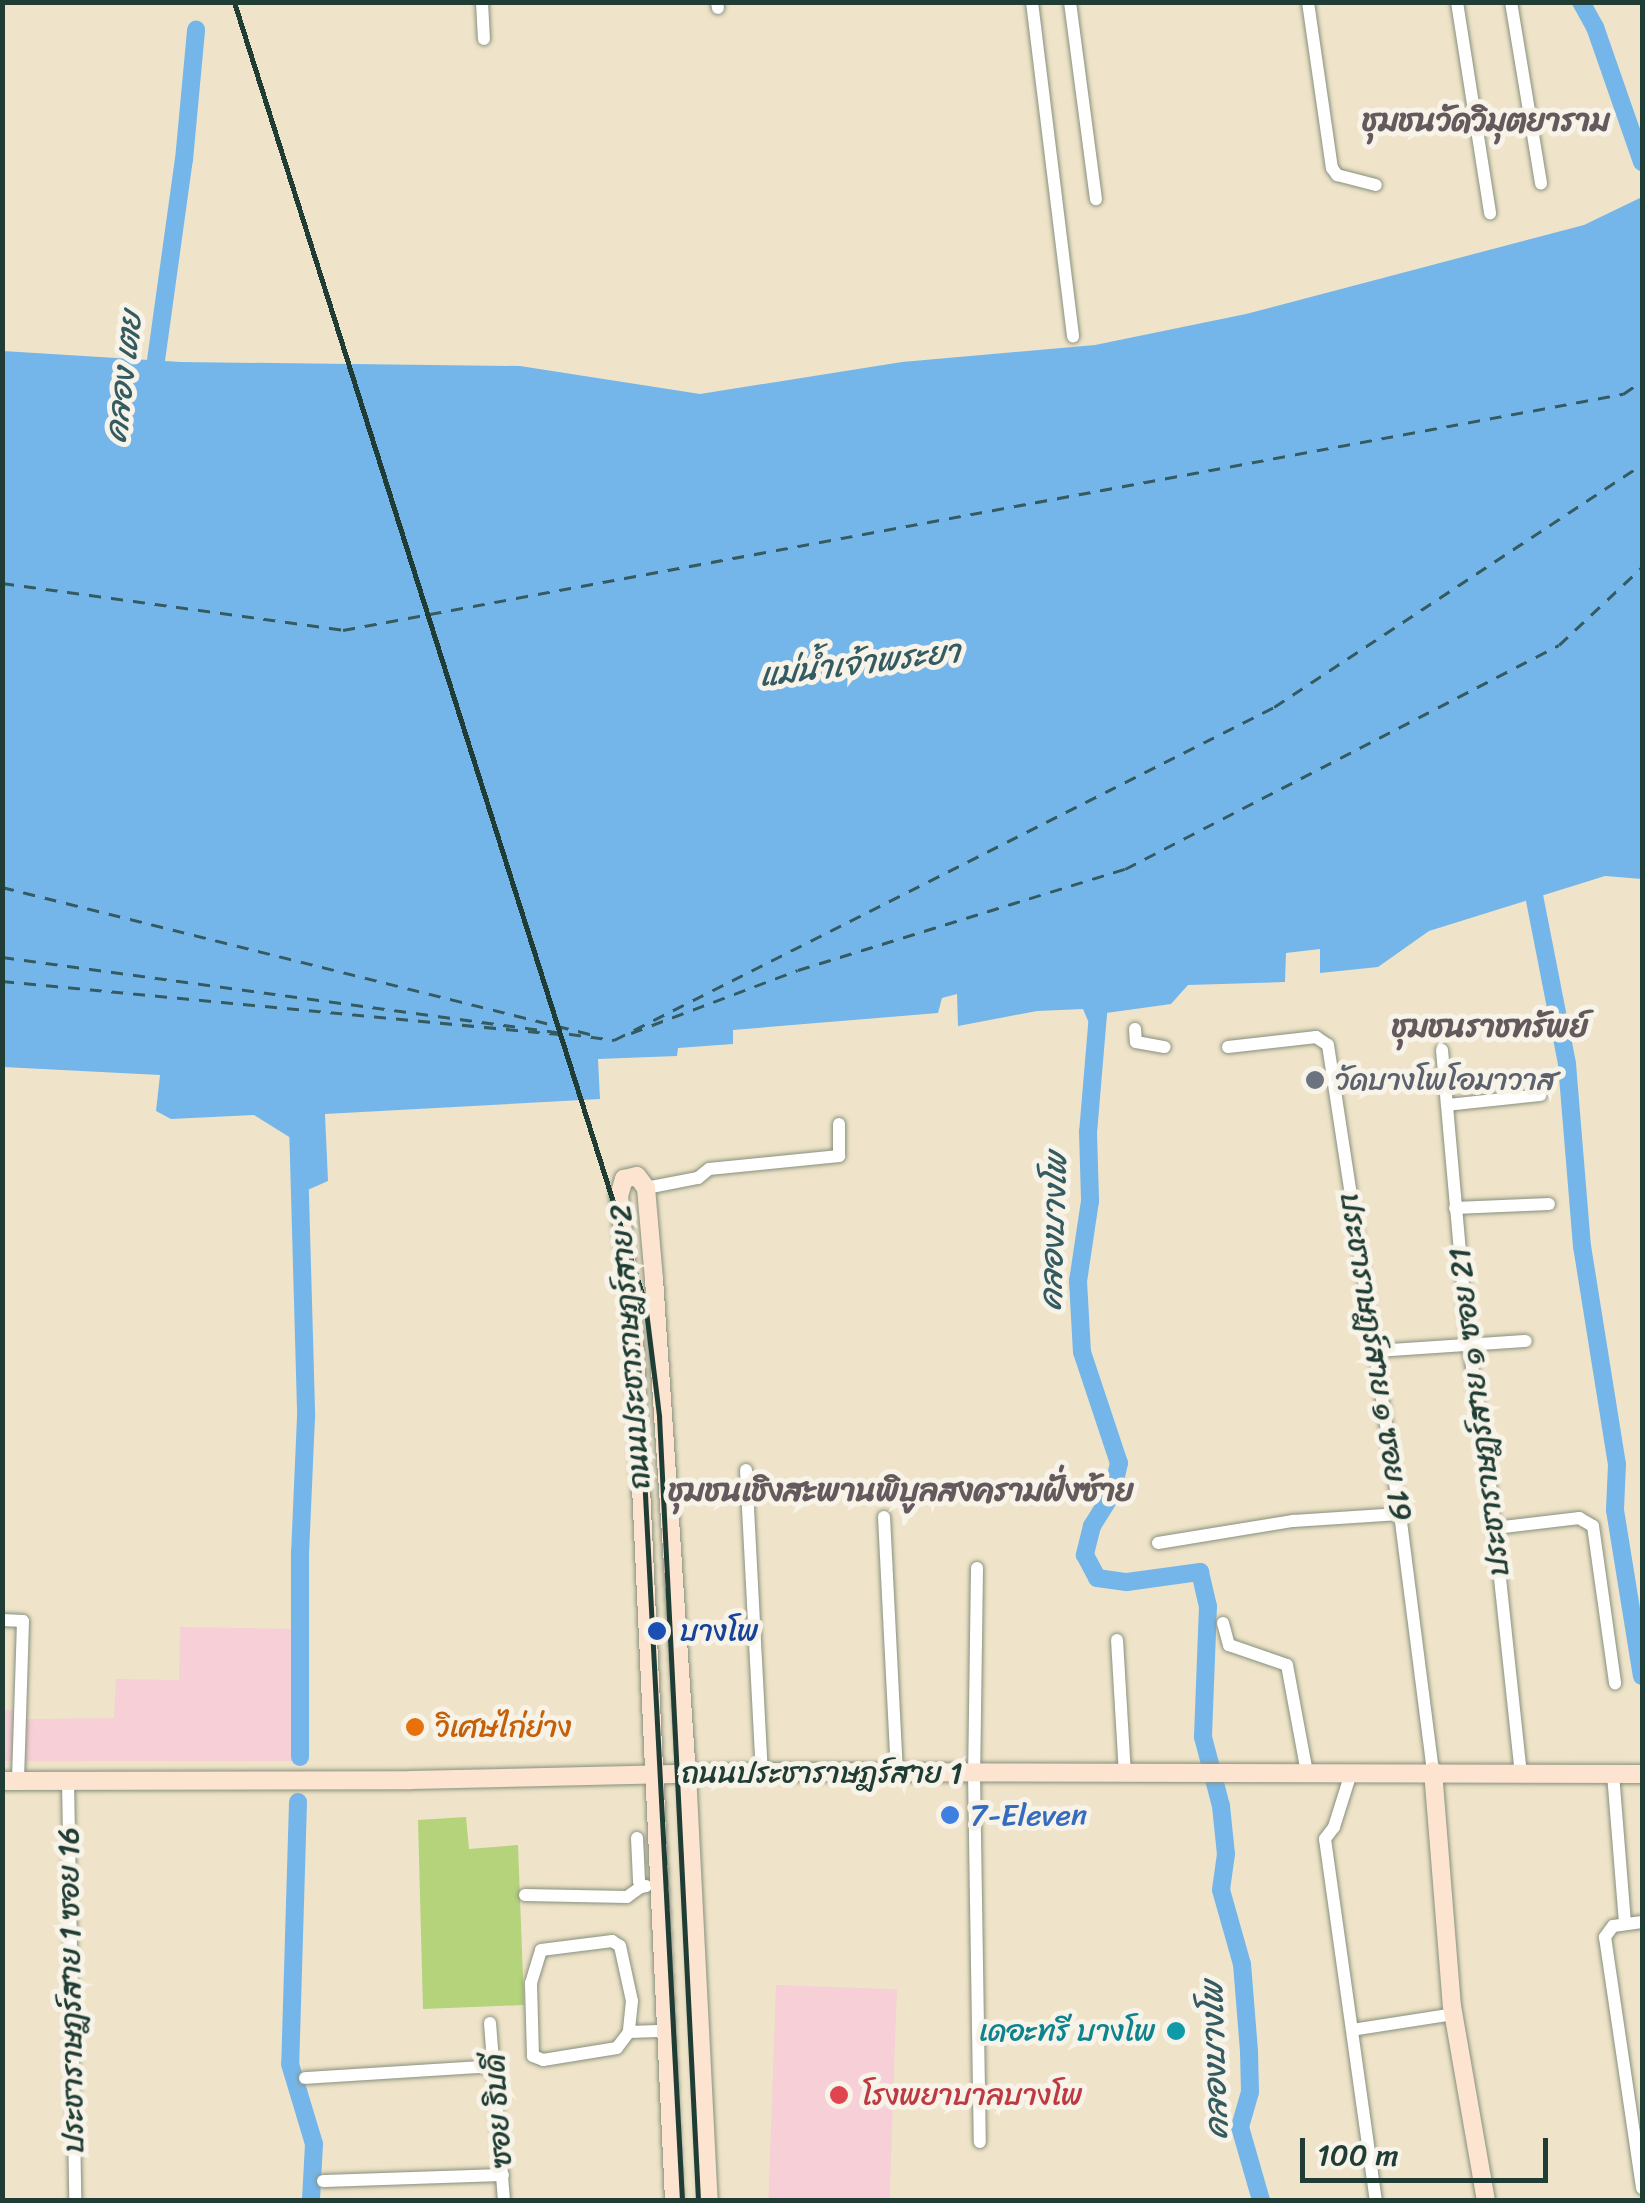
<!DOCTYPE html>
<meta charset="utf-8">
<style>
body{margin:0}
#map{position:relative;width:1645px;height:2203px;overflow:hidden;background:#efe4c9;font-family:Sriracha,"Playpen Sans Thai",sans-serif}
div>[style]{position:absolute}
.built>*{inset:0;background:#f6cfd7;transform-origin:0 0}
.green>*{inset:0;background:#b4d37b}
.water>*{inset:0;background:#75b6ea}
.canal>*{height:18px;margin:-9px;padding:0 9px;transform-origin:9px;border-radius:9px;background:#75b6ea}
.ferry>*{height:2.5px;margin-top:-1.25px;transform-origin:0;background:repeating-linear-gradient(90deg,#345b62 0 12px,transparent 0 22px)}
.roads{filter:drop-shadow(0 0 2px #87907e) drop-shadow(0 0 2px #87907e)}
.street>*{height:12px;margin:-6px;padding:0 6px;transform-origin:6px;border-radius:6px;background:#fff}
.secondary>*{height:18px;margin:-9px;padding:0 9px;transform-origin:9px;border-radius:9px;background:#fde4d0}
.rail>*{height:5px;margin:-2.5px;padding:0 2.5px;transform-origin:2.5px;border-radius:2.5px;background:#1f3d34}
.dots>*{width:28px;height:28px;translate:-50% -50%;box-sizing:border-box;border:5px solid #f7f3e8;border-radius:50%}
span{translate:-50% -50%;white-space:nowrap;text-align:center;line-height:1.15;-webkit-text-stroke:10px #f7f3e8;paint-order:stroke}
.worship-label{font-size:30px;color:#5b616d}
.left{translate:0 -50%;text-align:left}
.street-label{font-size:30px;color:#1f3d34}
.transit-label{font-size:30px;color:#164399}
.food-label{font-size:30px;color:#c56008}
.shop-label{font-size:30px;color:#366cbe}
.culture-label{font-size:30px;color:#0d838f}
.right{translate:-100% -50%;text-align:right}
.health-label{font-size:30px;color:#be3a42}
.neighbourhood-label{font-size:32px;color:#64595d;font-weight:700}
.water-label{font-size:32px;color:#345b62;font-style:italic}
.frame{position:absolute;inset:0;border:5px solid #1f3d34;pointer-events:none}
.scale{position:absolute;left:1300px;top:2138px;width:248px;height:45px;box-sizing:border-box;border:5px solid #1f3d34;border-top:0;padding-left:12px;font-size:30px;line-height:35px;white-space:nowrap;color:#1f3d34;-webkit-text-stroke:8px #f7f3e8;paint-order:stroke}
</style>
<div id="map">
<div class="built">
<i style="clip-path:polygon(180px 1627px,296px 1629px,296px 1761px,3px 1761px,2px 1710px,25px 1710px,25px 1719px,114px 1718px,116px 1679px,179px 1680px)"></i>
<i style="left:776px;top:1985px;width:121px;height:215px;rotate:2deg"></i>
</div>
<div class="green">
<i style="clip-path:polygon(466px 1817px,469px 1849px,518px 1845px,524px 2005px,423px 2009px,418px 1820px)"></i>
</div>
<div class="water">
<i style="clip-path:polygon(1642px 197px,1642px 879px,1605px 876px,1429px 931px,1378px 967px,1320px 973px,1320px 949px,1286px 953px,1285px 982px,1188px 985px,1171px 1004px,1099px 1014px,1091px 1028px,1083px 1009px,1037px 1011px,958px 1026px,957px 994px,942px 998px,938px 1013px,733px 1030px,733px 1044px,678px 1048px,677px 1056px,598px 1059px,600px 1099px,325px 1114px,328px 1181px,303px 1192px,308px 1180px,302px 1145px,254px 1115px,171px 1119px,156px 1111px,160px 1075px,3px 1067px,3px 351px,181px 362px,520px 366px,700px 394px,902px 362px,1095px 345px,1246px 314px,1584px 225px)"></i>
</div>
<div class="canal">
<i style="left:1581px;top:2px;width:29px;rotate:61deg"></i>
<i style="left:1595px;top:27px;width:143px;rotate:70.8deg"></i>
<i style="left:153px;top:382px;width:224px;rotate:-82.1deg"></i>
<i style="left:184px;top:160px;width:131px;rotate:-84.7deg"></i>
<i style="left:1531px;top:880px;width:187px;rotate:78.9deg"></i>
<i style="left:1567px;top:1064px;width:183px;rotate:85.3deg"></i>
<i style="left:1582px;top:1246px;width:221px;rotate:80.9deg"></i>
<i style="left:1617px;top:1464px;width:46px;rotate:92.5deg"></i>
<i style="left:1615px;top:1510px;width:168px;rotate:80.8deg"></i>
<i style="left:1096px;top:990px;width:24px;rotate:85deg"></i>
<i style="left:1098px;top:1014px;width:118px;rotate:94.8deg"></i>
<i style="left:1088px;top:1132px;width:69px;rotate:88.3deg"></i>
<i style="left:1090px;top:1201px;width:81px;rotate:98.5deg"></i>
<i style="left:1078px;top:1281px;width:71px;rotate:86.8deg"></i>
<i style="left:1082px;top:1352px;width:117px;rotate:71.6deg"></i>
<i style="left:1119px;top:1463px;width:32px;rotate:103deg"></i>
<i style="left:1112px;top:1494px;width:38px;rotate:122deg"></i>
<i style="left:1092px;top:1526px;width:30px;rotate:104deg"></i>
<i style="left:1085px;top:1555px;width:26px;rotate:62deg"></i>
<i style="left:1097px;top:1578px;width:30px;rotate:8deg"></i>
<i style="left:1127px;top:1582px;width:74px;rotate:-7.8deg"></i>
<i style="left:1200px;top:1572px;width:35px;rotate:77deg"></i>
<i style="left:1208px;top:1606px;width:131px;rotate:92.2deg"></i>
<i style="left:1203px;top:1737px;width:71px;rotate:75.4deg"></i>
<i style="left:1221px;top:1806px;width:48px;rotate:84.1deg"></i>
<i style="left:1226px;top:1854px;width:36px;rotate:98deg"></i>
<i style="left:1221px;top:1890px;width:77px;rotate:74.2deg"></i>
<i style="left:1242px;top:1964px;width:87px;rotate:85.4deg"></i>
<i style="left:1249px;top:2051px;width:41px;rotate:88.6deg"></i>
<i style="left:1250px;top:2092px;width:36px;rotate:106deg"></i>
<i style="left:1240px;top:2127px;width:76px;rotate:74deg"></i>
<i style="left:298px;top:1123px;width:294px;rotate:88.4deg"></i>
<i style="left:306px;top:1417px;width:135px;rotate:92.5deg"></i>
<i style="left:300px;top:1552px;width:205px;rotate:90deg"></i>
<i style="left:298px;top:1802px;width:262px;rotate:91.7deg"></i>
<i style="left:290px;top:2064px;width:84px;rotate:73.3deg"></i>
<i style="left:314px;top:2144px;width:56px;rotate:93.1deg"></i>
</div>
<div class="ferry">
<i style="left:2px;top:583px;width:344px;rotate:7.8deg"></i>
<i style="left:343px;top:630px;width:1302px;rotate:-10.45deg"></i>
<i style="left:1623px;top:394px;width:23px;rotate:-34deg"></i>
<i style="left:2px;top:887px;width:614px;rotate:14.04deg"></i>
<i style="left:2px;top:957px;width:618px;rotate:7.72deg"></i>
<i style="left:614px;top:1040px;width:739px;rotate:-26.77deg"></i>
<i style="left:1274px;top:707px;width:441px;rotate:-33.4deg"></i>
<i style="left:2px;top:981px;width:570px;rotate:5.44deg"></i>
<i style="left:631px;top:1033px;width:178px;rotate:-20.7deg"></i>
<i style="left:798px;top:970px;width:342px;rotate:-17.2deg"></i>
<i style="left:1125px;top:869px;width:488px;rotate:-27.3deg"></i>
<i style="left:1559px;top:645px;width:114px;rotate:-43.2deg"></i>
</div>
<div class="roads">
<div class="street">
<i style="left:482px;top:2px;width:37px;rotate:87deg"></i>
<i style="left:717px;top:2px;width:6px;rotate:81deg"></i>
<i style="left:1032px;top:2px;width:337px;rotate:83deg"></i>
<i style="left:1070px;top:2px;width:199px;rotate:82.5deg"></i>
<i style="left:1308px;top:2px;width:168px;rotate:81.8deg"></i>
<i style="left:1332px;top:168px;width:9px;rotate:54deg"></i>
<i style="left:1337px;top:175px;width:40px;rotate:14.4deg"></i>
<i style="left:1457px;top:2px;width:214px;rotate:81.1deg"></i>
<i style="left:1511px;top:2px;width:184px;rotate:80.6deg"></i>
<i style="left:1135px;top:1029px;width:13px;rotate:86deg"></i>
<i style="left:1136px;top:1042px;width:29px;rotate:10deg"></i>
<i style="left:1228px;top:1047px;width:89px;rotate:-6.5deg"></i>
<i style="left:1316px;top:1037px;width:14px;rotate:34deg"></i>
<i style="left:1328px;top:1045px;width:474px;rotate:81.3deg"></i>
<i style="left:1400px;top:1514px;width:259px;rotate:82.7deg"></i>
<i style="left:1442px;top:1050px;width:293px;rotate:84.9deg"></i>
<i style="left:1468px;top:1342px;width:126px;rotate:80.8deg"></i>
<i style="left:1488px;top:1466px;width:309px;rotate:83.9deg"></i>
<i style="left:1447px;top:1105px;width:94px;rotate:-6.1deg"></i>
<i style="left:646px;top:1188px;width:53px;rotate:-10.9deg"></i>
<i style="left:698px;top:1178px;width:14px;rotate:-39deg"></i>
<i style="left:709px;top:1169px;width:131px;rotate:-5.7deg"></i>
<i style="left:839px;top:1156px;width:32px;rotate:-90deg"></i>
<i style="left:1455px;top:1208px;width:94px;rotate:-2.4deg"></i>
<i style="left:1375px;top:1351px;width:151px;rotate:-3.8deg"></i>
<i style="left:746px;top:1470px;width:302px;rotate:87deg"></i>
<i style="left:884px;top:1517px;width:256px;rotate:87.1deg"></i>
<i style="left:1495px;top:1528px;width:85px;rotate:-6.8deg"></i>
<i style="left:1579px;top:1518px;width:16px;rotate:30deg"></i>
<i style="left:1593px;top:1526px;width:159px;rotate:82deg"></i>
<i style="left:1158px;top:1543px;width:137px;rotate:-9.3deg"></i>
<i style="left:1293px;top:1521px;width:107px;rotate:-3.7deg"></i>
<i style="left:977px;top:1568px;width:205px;rotate:90.8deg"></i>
<i style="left:974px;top:1773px;width:369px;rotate:89.1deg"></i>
<i style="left:2px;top:1620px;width:21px;rotate:3deg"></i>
<i style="left:23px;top:1621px;width:160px;rotate:91.8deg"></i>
<i style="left:1223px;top:1623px;width:23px;rotate:75deg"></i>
<i style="left:1229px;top:1645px;width:61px;rotate:19deg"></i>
<i style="left:1287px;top:1665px;width:110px;rotate:79.5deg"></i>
<i style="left:1117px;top:1640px;width:133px;rotate:86.6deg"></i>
<i style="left:1351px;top:1773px;width:57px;rotate:107.5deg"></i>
<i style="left:1334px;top:1827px;width:15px;rotate:127deg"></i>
<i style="left:1325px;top:1839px;width:365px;rotate:82deg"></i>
<i style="left:1613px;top:1774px;width:149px;rotate:85.4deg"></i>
<i style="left:68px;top:1780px;width:420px;rotate:89deg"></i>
<i style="left:637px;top:1838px;width:43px;rotate:87.3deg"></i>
<i style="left:639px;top:1881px;width:6px;rotate:72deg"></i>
<i style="left:641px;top:1887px;width:5px;rotate:-11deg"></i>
<i style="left:525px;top:1895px;width:102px;rotate:1.1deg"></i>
<i style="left:627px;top:1897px;width:17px;rotate:-36deg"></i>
<i style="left:1642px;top:1922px;width:29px;rotate:172deg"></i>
<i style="left:1613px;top:1926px;width:14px;rotate:126deg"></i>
<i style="left:1605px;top:1937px;width:254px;rotate:81.6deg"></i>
<i style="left:490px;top:2023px;width:178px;rotate:85.5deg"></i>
<i style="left:1352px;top:2030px;width:103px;rotate:-8.9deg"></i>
<i style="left:629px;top:2032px;width:20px;rotate:127deg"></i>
<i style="left:617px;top:2048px;width:75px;rotate:170.8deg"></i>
<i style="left:543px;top:2060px;width:11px;rotate:-158deg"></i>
<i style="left:533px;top:2056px;width:73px;rotate:-91.6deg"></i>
<i style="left:531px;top:1983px;width:34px;rotate:-73deg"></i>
<i style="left:541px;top:1950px;width:72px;rotate:-7.2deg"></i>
<i style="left:612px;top:1941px;width:9px;rotate:32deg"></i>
<i style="left:620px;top:1946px;width:56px;rotate:77.7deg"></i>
<i style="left:632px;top:2001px;width:31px;rotate:96deg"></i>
<i style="left:629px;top:2032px;width:36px;rotate:-2deg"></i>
<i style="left:305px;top:2078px;width:191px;rotate:-3.6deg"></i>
<i style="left:323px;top:2181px;width:180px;rotate:-1.9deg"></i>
</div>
<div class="secondary">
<i style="left:1433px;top:1771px;width:236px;rotate:85.4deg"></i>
<i style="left:1452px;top:2006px;width:197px;rotate:80.1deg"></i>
<i style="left:2px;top:1781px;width:409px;rotate:-0.1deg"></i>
<i style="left:411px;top:1780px;width:359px;rotate:-1.3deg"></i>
<i style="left:770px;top:1772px;width:872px;rotate:0.13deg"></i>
<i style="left:674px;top:2200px;width:865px;rotate:-92.65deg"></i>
<i style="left:634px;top:1336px;width:141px;rotate:-96.1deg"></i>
<i style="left:619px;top:1196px;width:18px;rotate:-74deg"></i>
<i style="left:624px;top:1179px;width:13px;rotate:-13deg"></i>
<i style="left:637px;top:1176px;width:15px;rotate:53deg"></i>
<i style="left:646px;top:1188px;width:91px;rotate:85deg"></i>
<i style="left:654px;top:1279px;width:495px;rotate:86.2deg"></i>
<i style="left:687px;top:1773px;width:428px;rotate:87.1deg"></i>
</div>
</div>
<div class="rail">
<i style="left:234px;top:2px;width:1364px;rotate:72.47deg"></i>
<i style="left:645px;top:1303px;width:114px;rotate:82.9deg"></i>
<i style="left:659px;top:1416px;width:785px;rotate:87.15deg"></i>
<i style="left:637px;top:1342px;width:859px;rotate:87deg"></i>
</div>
<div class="dots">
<i style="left:1315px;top:1080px;background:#6b7280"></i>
<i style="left:657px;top:1631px;background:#1a4fb4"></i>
<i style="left:415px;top:1727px;background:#e8710a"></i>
<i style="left:950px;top:1815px;background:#3f7fe0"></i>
<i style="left:1176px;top:2031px;background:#0f9aa8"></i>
<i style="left:839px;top:2095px;background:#e0444e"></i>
</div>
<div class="worship-label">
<span class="left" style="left:1335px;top:1080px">วัดบางโพโอมาวาส</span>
</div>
<div class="street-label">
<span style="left:630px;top:1347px;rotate:-94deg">ถนนประชาราษฎร์สาย 2</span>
<span style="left:1376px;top:1357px;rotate:81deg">ประชาราษฎร์สาย ๑ ซอย 19</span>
<span style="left:1479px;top:1412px;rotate:-97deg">ประชาราษฎร์สาย ๑ ซอย 21</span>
<span style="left:822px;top:1773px">ถนนประชาราษฎร์สาย 1</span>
<span style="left:71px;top:1990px;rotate:-91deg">ประชาราษฎร์สาย 1 ซอย 16</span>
<span style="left:498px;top:2111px;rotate:-94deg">ซอย ธิบดี</span>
</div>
<div class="transit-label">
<span class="left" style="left:680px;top:1631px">บางโพ</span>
</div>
<div class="food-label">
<span class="left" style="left:435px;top:1727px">วิเศษไก่ย่าง</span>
</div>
<div class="shop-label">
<span class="left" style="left:970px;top:1815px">7-Eleven</span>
</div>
<div class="culture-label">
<span class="right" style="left:1156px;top:2031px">เดอะทรี บางโพ</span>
</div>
<div class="health-label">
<span class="left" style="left:862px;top:2095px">โรงพยาบาลบางโพ</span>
</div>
<div class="neighbourhood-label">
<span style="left:1486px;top:121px">ชุมชนวัดวิมุตยาราม</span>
<span style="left:1490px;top:1027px">ชุมชนราชทรัพย์</span>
<span style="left:901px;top:1491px">ชุมชนเชิงสะพานพิบูลสงครามฝั่งซ้าย</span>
</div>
<div class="water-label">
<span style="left:124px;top:377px;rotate:-83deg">คลอง เตย</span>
<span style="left:860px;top:664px;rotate:-7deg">แม่น้ำเจ้าพระยา</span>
<span style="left:1054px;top:1231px;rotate:-88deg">คลองบางโพ</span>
<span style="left:1215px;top:2060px;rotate:-92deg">คลองบางโพ</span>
</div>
<div class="frame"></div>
<div class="scale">100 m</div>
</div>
